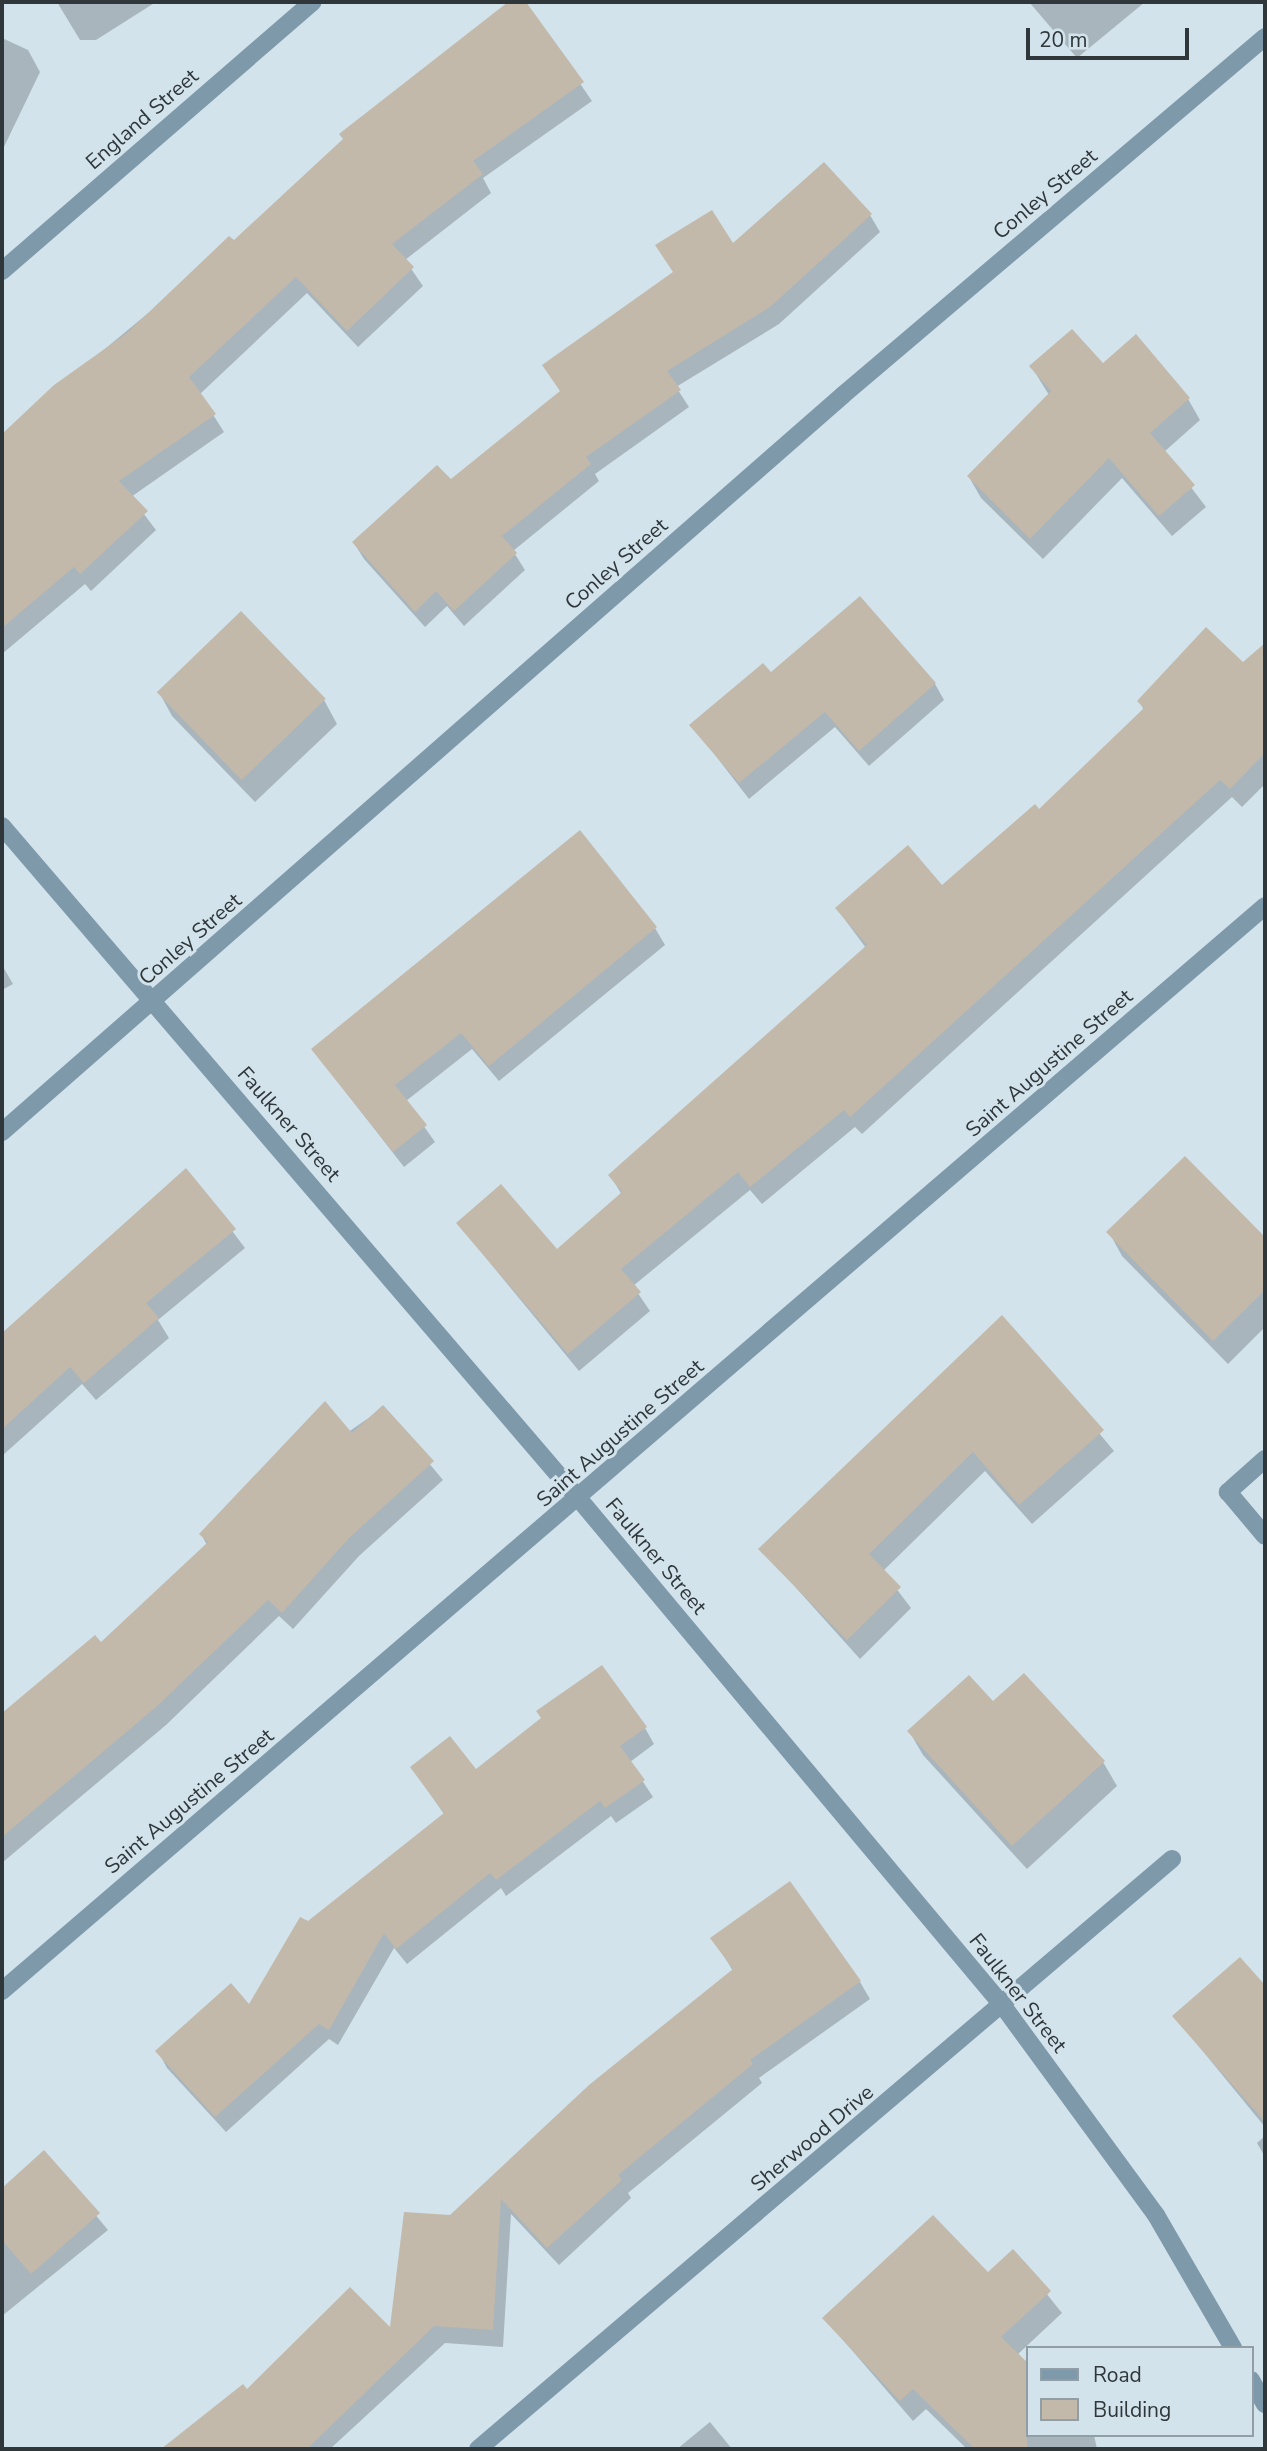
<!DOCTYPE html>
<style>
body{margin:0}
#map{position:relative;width:1267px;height:2451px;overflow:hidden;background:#d2e3ec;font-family:"Nunito Sans",sans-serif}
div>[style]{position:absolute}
.shadow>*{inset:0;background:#0003}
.building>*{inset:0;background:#c2b9ab;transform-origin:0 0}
.minor>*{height:18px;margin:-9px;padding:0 9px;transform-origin:9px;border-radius:9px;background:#7e9aaa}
span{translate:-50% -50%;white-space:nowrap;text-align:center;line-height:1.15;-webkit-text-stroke:6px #d2e3ec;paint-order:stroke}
.street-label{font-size:21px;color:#30373b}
.frame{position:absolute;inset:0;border:4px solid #30373b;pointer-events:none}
.legend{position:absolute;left:1026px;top:2346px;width:228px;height:91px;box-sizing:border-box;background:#d2e3ec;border:2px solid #919ea5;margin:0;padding:9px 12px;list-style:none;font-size:21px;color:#30373b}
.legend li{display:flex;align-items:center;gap:14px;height:35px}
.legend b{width:35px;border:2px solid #919ea5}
.scale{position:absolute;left:1026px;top:28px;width:163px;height:32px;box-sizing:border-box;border:4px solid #30373b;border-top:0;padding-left:9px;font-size:21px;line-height:24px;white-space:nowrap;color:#30373b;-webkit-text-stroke:5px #d2e3ec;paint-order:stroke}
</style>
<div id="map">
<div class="shadow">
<i style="clip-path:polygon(57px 2px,156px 2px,96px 40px,80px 40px)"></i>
<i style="clip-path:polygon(512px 2px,524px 2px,592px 101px,483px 178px,491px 193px,405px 260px,423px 286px,358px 347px,307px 293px,200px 394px,224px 432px,131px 497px,156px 530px,91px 591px,85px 584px,2px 654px,2px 434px,233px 243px,345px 140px,341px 134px)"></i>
<i style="clip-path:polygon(1029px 2px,1145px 2px,1077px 58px)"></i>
<i style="clip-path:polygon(2px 38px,28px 50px,40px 72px,2px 151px)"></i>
<i style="clip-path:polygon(870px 215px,880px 232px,779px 324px,676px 387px,689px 407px,595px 474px,599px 481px,513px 551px,525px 570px,464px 626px,447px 606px,425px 627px,364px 559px,354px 543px,450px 482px,561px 392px,544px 365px,732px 246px)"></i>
<i style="clip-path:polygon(1031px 366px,1103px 366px,1188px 399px,1200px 420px,1164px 452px,1206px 507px,1172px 536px,1122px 478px,1043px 559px,981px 498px,969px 477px,1049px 395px)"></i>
<i style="clip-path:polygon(1265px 644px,1265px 784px,1242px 807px,1232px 797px,862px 1134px,855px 1127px,762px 1204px,750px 1190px,633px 1286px,650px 1311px,579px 1371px,458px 1224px,557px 1252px,622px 1195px,610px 1175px,866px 948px,837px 909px,942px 887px,1039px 811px,1144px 710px,1139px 701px,1243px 664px)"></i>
<i style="clip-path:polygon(771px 675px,935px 684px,944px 700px,869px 766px,835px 727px,749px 799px,692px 725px)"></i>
<i style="clip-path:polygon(159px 692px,324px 700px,337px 724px,255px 802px,172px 716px)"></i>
<i style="clip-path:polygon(655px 928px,665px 945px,499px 1081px,472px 1049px,406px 1101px,435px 1142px,404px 1167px,313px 1050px)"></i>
<i style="clip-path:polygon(2px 965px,13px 984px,2px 990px)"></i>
<i style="clip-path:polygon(1185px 1158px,1265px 1240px,1265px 1327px,1228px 1364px,1122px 1256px,1109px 1232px)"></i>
<i style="clip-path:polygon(186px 1170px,245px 1248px,158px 1320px,169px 1338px,96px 1400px,82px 1384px,2px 1456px,2px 1329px,5px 1333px)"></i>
<i style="clip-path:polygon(1002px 1317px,1114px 1451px,1032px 1524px,985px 1471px,883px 1571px,911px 1608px,860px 1659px,761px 1549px)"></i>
<i style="clip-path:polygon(383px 1408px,443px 1480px,359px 1556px,293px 1629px,279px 1616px,166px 1725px,3px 1862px,2px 1715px,95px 1637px,101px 1644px,207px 1545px,201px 1534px)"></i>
<i style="clip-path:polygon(645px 1728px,654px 1744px,630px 1762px,653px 1797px,616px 1823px,611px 1816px,506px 1896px,501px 1888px,407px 1964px,394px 1948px,338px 2045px,329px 2039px,226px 2132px,167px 2068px,158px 2051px,250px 2007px,308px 1923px,444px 1814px,412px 1768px,475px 1772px)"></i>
<i style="clip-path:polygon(909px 1731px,1103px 1762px,1117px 1786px,1027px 1869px,923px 1755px)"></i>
<i style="clip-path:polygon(713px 1938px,860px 1982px,870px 1999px,759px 2078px,762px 2083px,628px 2193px,631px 2198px,559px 2265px,511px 2214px,503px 2347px,445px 2343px,330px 2449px,164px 2449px,242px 2387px,246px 2392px,391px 2331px,451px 2216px,733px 1971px)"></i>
<i style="clip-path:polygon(1240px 1959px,1265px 1987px,1265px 2127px,1174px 2016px)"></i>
<i style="clip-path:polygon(1265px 2136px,1265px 2157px,1257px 2143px)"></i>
<i style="clip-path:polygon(44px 2153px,108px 2230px,2px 2316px,2px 2189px)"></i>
<i style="clip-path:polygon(1013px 2252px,1062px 2313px,1017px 2355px,1027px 2365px,1027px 2435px,1094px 2435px,1097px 2449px,967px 2449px,926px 2409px,913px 2421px,824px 2318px,988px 2275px)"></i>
<i style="clip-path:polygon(710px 2422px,732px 2449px,677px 2449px)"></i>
</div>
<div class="building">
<i style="clip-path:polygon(508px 2px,526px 2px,584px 82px,473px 161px,483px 174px,392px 244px,414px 267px,347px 331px,296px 277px,189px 377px,216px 414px,119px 481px,148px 511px,80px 574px,74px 567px,2px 628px,2px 434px,54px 385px,127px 333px,229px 236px,234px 240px,343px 139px,339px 134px)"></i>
<i style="clip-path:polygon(824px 162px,872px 214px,770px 307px,667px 371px,681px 390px,586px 457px,591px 464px,502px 536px,517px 553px,454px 611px,436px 591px,415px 612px,352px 542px,437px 465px,451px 479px,560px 391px,542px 365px,673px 272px,655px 245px,712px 210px,733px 243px)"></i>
<i style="clip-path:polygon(1072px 329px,1103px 363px,1136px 334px,1190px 398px,1150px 433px,1195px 485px,1159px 516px,1109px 458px,1030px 539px,967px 476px,1051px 391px,1029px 366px)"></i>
<i style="clip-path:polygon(860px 596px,936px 683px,859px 751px,825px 712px,739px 783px,689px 725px,763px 663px,771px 672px)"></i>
<i style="left:241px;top:611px;width:122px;height:117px;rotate:46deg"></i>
<i style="clip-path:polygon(1206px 627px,1243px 662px,1265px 643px,1265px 753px,1230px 789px,1220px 780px,850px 1117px,844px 1110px,750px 1187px,738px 1172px,621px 1269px,641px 1292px,568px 1354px,456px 1223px,501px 1184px,557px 1249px,622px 1192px,608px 1175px,867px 945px,835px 908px,908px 845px,942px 885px,1035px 804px,1039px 809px,1144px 708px,1137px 701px)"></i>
<i style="clip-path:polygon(580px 830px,657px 927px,489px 1066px,461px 1033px,395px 1085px,427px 1125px,393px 1152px,311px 1049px)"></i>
<i style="clip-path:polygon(1185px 1156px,1265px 1237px,1265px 1290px,1213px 1341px,1106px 1232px)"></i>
<i style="clip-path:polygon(186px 1168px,236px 1229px,146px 1303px,159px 1318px,84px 1383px,70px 1367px,2px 1429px,2px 1333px)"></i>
<i style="clip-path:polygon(1002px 1315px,1104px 1430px,1019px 1505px,973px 1452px,869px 1554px,901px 1587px,847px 1640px,758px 1549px)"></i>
<i style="clip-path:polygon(325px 1401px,352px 1433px,383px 1405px,434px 1461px,349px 1538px,282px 1613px,268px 1600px,156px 1707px,2px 1837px,2px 1713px,95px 1635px,101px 1642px,208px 1542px,199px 1534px)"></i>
<i style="clip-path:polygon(602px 1665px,647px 1727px,620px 1746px,645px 1780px,605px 1808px,600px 1801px,496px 1880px,490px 1873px,396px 1949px,384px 1933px,329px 2030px,319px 2024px,215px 2117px,155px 2051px,231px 1983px,249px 2004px,300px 1917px,308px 1921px,444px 1813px,410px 1767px,450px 1736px,476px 1769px,541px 1718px,536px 1711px)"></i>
<i style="clip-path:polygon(1024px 1673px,1105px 1761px,1012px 1846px,907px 1731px,969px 1675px,993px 1701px)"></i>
<i style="clip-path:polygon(790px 1881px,861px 1981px,750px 2060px,753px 2064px,618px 2175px,622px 2180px,547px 2248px,501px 2199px,493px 2330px,434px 2326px,307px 2449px,161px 2449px,243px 2384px,247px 2389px,350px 2287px,390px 2327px,404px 2212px,450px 2215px,589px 2085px,733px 1969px,710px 1938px)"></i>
<i style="clip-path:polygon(1240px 1957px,1265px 1985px,1265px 2122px,1172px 2016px)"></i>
<i style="clip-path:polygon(44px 2150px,100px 2213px,31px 2274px,2px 2240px,2px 2188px)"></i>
<i style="clip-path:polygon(933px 2215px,988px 2272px,1013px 2249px,1051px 2291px,1001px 2337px,1027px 2362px,1027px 2449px,975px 2449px,913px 2389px,900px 2401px,822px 2318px)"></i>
</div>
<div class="minor">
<i style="left:2px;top:271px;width:411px;rotate:-40.9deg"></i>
<i style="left:2px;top:826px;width:886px;rotate:49.39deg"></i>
<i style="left:579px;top:1499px;width:661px;rotate:50.09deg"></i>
<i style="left:1003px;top:2006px;width:259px;rotate:53.8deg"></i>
<i style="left:1156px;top:2215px;width:154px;rotate:59.9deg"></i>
<i style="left:2px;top:1132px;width:1118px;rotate:-41.23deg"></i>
<i style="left:843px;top:395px;width:553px;rotate:-40.31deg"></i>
<i style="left:1265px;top:1459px;width:50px;rotate:138.3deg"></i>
<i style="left:1228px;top:1492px;width:57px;rotate:49.9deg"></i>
<i style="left:2px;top:1991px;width:1665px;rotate:-40.66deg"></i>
<i style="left:1251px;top:2380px;width:28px;rotate:60deg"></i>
<i style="left:478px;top:2449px;width:911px;rotate:-40.37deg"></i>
</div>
<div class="street-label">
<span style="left:142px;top:119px;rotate:-41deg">England Street</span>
<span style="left:1045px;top:194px;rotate:-40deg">Conley Street</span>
<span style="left:616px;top:564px;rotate:-41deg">Conley Street</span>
<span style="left:190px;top:939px;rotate:-41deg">Conley Street</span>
<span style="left:1049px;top:1063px;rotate:-41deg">Saint Augustine Street</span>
<span style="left:289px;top:1124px;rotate:49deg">Faulkner Street</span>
<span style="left:620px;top:1433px;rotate:-41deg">Saint Augustine Street</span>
<span style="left:656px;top:1556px;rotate:50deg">Faulkner Street</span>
<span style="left:189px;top:1801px;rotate:-40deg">Saint Augustine Street</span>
<span style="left:1018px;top:1993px;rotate:52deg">Faulkner Street</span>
<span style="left:812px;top:2138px;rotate:-40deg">Sherwood Drive</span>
</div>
<div class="frame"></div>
<ul class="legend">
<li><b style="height:9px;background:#7e9aaa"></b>Road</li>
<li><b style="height:19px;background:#c2b9ab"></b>Building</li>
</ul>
<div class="scale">20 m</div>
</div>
